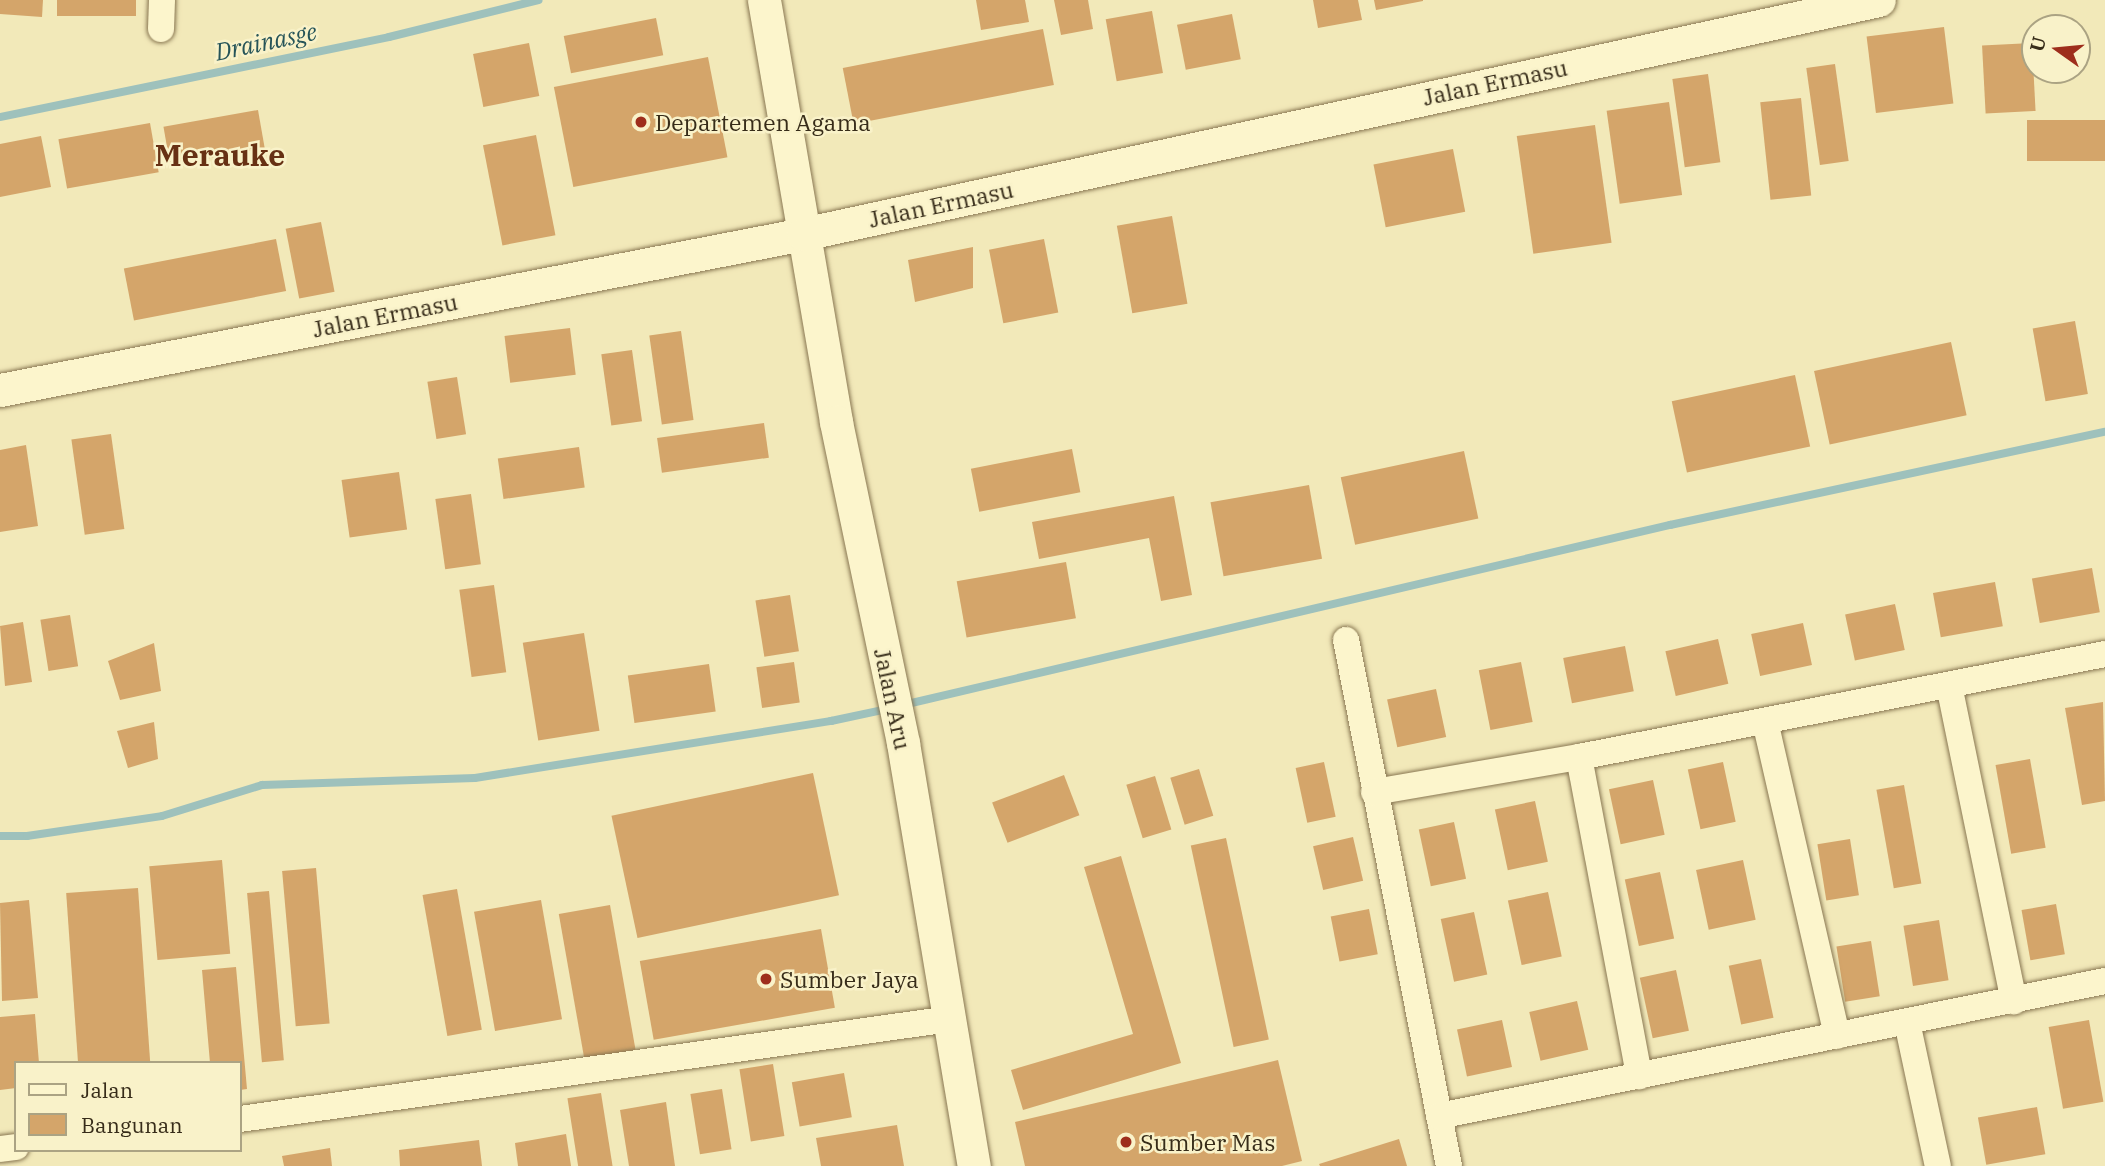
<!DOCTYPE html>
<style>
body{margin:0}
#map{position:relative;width:2105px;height:1166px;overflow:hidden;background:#f2e9b9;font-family:"IBM Plex Serif",serif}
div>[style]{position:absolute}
.stream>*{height:8px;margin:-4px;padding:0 4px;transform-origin:4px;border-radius:4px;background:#9ec1bc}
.building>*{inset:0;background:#d4a56a;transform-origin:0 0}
.roads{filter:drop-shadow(0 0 2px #897752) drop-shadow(0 0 2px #897752)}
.minor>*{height:26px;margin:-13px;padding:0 13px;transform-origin:13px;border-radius:13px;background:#fcf5cc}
.tertiary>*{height:33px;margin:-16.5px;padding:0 16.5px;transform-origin:16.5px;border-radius:16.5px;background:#fcf5cc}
.dots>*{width:19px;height:19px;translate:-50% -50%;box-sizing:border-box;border:4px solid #f9f2c9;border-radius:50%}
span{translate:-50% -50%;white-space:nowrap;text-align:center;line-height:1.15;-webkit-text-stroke:5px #f9f2c9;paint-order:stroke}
.street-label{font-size:23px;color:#372c19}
.poi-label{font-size:23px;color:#372c19}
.left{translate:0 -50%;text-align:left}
.water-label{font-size:24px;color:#265458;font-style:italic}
.district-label{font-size:30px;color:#673114;font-weight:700}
.legend{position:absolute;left:14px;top:1061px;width:228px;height:91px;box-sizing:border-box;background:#f9f2c9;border:2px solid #aba383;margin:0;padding:9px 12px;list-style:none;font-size:21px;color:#372c19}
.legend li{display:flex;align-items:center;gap:14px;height:35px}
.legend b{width:35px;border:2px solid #aba383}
.north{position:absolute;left:2021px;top:14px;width:70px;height:70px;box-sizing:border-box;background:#f9f2c9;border:2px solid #aba383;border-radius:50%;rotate:285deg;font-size:19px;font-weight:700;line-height:28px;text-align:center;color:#372c19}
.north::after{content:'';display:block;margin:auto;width:24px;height:32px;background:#9e2e1c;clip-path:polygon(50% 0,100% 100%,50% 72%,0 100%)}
</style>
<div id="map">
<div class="stream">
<i style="left:0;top:117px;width:397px;rotate:-11.6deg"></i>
<i style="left:389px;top:37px;width:154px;rotate:-13.9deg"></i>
<i style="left:903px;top:705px;width:788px;rotate:-13.21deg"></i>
<i style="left:1670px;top:525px;width:445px;rotate:-12.1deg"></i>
<i style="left:0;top:836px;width:27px"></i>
<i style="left:27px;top:836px;width:136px;rotate:-8.4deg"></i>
<i style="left:162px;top:816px;width:105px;rotate:-17.2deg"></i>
<i style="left:262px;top:785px;width:213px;rotate:-1.9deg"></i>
<i style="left:475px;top:778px;width:361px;rotate:-9.1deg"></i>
<i style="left:831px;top:721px;width:57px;rotate:-12.1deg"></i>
</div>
<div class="building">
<i style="clip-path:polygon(0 0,43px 0,42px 17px,0 14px)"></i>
<i style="left:57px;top:0;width:79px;height:16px"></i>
<i style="clip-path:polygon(976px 0,1025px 0,1029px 22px,981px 30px)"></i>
<i style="clip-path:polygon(1054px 0,1088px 0,1093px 29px,1061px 35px)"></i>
<i style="clip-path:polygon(1313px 0,1358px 0,1362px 20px,1318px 28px)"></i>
<i style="clip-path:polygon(1374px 0,1423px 0,1423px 1px,1376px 10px)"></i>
<i style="left:1152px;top:11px;width:63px;height:47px;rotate:80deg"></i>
<i style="left:1232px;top:14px;width:46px;height:56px;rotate:79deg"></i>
<i style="left:656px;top:18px;width:38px;height:94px;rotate:79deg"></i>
<i style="left:1944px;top:27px;width:77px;height:78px;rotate:83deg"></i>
<i style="left:1043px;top:29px;width:57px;height:204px;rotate:79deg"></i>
<i style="left:529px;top:43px;width:54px;height:57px;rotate:79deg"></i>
<i style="left:2032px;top:43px;width:68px;height:50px;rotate:87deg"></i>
<i style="left:708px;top:57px;width:102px;height:157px;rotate:79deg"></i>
<i style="left:1835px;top:64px;width:98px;height:29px;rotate:82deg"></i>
<i style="left:1708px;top:74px;width:89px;height:36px;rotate:82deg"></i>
<i style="left:1801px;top:98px;width:98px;height:41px;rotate:84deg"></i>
<i style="left:1669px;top:102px;width:94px;height:63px;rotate:82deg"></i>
<i style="left:258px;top:110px;width:39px;height:96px;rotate:80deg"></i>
<i style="left:2105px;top:120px;width:41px;height:78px;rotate:90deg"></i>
<i style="left:150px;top:123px;width:50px;height:93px;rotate:80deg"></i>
<i style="left:1595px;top:125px;width:119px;height:79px;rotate:82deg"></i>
<i style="left:536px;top:135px;width:102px;height:54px;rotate:79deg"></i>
<i style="clip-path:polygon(41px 136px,51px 187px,0 197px,0 144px)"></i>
<i style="left:1453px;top:149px;width:64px;height:81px;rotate:79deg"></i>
<i style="left:1172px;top:216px;width:89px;height:56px;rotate:80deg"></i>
<i style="left:321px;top:222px;width:71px;height:36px;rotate:79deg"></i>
<i style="left:276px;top:239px;width:53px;height:155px;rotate:79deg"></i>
<i style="left:1044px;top:239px;width:75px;height:56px;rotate:79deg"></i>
<i style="clip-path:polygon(973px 247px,973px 288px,915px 302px,908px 260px)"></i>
<i style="left:2075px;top:321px;width:74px;height:43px;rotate:80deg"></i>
<i style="left:570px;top:328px;width:47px;height:66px;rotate:83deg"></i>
<i style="left:681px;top:331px;width:90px;height:32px;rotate:82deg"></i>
<i style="left:1951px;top:342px;width:75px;height:140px;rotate:78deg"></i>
<i style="left:632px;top:350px;width:72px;height:31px;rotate:82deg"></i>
<i style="left:1795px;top:375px;width:73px;height:126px;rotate:78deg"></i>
<i style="left:457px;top:377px;width:58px;height:30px;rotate:81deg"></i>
<i style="left:764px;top:423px;width:35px;height:108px;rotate:82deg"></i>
<i style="left:111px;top:434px;width:96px;height:40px;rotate:82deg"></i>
<i style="clip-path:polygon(26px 445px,38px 526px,0 532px,0 450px)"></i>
<i style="left:579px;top:447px;width:41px;height:82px;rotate:82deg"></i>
<i style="left:1072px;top:449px;width:44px;height:103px;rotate:79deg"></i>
<i style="left:1464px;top:451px;width:69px;height:126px;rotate:78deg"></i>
<i style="left:399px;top:472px;width:58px;height:58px;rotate:82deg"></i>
<i style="left:1309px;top:485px;width:75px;height:100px;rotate:80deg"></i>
<i style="left:471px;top:494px;width:71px;height:36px;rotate:82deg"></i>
<i style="clip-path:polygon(1174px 496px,1192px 595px,1161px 601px,1149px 538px,1039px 559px,1032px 522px)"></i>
<i style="left:1066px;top:562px;width:57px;height:111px;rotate:80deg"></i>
<i style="left:2092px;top:568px;width:45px;height:61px;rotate:80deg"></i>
<i style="left:1995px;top:582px;width:45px;height:63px;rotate:80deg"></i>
<i style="left:494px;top:585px;width:88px;height:35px;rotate:82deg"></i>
<i style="left:790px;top:595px;width:57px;height:35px;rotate:81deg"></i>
<i style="left:1895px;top:604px;width:47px;height:51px;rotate:78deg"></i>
<i style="left:70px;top:615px;width:52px;height:30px;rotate:81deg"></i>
<i style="clip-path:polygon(23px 622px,32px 682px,5px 686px,0 626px)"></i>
<i style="left:1803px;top:623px;width:43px;height:53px;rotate:78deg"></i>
<i style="left:584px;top:633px;width:99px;height:62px;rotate:81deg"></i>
<i style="left:1718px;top:639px;width:46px;height:54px;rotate:77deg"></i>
<i style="clip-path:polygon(154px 643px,161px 691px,120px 700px,108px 661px)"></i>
<i style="left:1625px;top:646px;width:46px;height:63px;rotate:79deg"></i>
<i style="left:794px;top:662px;width:41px;height:38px;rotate:82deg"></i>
<i style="left:1521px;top:662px;width:61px;height:43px;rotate:79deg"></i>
<i style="left:709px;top:664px;width:48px;height:82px;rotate:82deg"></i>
<i style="left:1436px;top:689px;width:49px;height:50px;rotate:78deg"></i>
<i style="clip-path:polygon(2103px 702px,2105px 801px,2082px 805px,2065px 708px)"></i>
<i style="clip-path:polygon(154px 722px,158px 759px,128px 768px,117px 731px)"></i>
<i style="left:2030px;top:759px;width:90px;height:35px;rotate:80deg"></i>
<i style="left:1324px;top:762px;width:56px;height:29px;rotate:78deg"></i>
<i style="left:1723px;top:762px;width:61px;height:36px;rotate:78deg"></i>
<i style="left:1199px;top:769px;width:49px;height:30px;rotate:73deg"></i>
<i style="left:813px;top:773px;width:125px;height:206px;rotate:78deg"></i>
<i style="left:1064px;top:775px;width:43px;height:77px;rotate:69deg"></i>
<i style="left:1155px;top:776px;width:56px;height:30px;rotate:73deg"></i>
<i style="left:1653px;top:780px;width:56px;height:45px;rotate:78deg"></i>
<i style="left:1904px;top:785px;width:100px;height:28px;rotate:80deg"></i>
<i style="left:1535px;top:801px;width:62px;height:41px;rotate:78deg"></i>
<i style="left:1454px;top:822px;width:58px;height:36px;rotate:78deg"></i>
<i style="left:1353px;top:837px;width:45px;height:41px;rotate:77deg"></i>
<i style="left:1226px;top:838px;width:206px;height:36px;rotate:78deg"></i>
<i style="left:1850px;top:839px;width:57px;height:33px;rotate:81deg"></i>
<i style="clip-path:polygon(1121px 856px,1181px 1063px,1023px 1110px,1011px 1070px,1133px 1034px,1084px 867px)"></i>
<i style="left:222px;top:860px;width:94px;height:73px;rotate:85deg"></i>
<i style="left:1743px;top:860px;width:61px;height:48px;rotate:78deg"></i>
<i style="left:316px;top:868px;width:156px;height:34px;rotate:85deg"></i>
<i style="left:1660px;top:872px;width:68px;height:36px;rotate:78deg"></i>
<i style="left:138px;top:888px;width:175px;height:72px;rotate:86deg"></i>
<i style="left:457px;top:889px;width:143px;height:35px;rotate:80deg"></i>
<i style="left:269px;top:891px;width:170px;height:22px;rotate:85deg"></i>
<i style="left:1548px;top:892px;width:66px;height:41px;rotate:78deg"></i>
<i style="clip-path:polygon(29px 900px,38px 998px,2px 1001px,0 903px)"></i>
<i style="left:541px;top:900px;width:121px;height:68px;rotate:80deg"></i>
<i style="left:2056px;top:904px;width:51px;height:35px;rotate:80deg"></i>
<i style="left:610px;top:905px;width:147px;height:52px;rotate:80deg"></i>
<i style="left:1369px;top:909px;width:46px;height:39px;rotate:79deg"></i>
<i style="left:1474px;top:912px;width:64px;height:34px;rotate:78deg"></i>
<i style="left:1939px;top:920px;width:61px;height:36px;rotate:81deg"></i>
<i style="left:821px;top:929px;width:80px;height:184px;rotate:80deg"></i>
<i style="left:1871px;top:941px;width:56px;height:35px;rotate:81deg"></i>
<i style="left:1761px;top:959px;width:60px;height:33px;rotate:78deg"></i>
<i style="clip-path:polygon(236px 967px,247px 1089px,240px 1090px,240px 1063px,210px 1063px,202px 970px)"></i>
<i style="left:1676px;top:970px;width:62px;height:37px;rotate:78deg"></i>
<i style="left:1577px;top:1001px;width:50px;height:49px;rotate:77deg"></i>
<i style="clip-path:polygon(35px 1014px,39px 1063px,16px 1063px,16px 1088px,0 1090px,0 1017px)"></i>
<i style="left:1502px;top:1020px;width:48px;height:46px;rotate:78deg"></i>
<i style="left:2089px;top:1020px;width:83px;height:41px;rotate:80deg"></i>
<i style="clip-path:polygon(1278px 1060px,1302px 1161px,1282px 1166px,1025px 1166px,1015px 1122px)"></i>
<i style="left:773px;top:1064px;width:73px;height:34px;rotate:81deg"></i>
<i style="left:844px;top:1073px;width:45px;height:53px;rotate:80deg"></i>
<i style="left:722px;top:1089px;width:61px;height:32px;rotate:81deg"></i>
<i style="left:601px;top:1093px;width:74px;height:34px;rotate:81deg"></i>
<i style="clip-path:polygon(666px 1102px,675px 1166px,629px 1166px,620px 1110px)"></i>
<i style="left:2037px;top:1107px;width:48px;height:60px;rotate:80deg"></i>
<i style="clip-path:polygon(897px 1125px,904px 1166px,821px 1166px,816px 1138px)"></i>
<i style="clip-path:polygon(566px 1134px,571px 1166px,518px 1166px,515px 1143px)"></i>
<i style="clip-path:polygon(1399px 1139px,1407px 1166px,1320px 1166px,1319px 1164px)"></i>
<i style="clip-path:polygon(479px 1140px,482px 1166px,400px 1166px,399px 1150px)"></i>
<i style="clip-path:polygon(330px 1148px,332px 1166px,284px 1166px,282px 1156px)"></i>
</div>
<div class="roads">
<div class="minor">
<i style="left:161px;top:29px;width:29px;rotate:-88deg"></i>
<i style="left:1346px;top:640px;width:536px;rotate:78.92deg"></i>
<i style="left:1949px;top:685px;width:323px;rotate:78.4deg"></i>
<i style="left:1765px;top:721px;width:323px;rotate:77.1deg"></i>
<i style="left:1579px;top:757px;width:325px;rotate:79.3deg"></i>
<i style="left:1374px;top:792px;width:208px;rotate:-9.7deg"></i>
<i style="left:1579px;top:757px;width:536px;rotate:-11.08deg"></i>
<i style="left:1907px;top:1022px;width:147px;rotate:77.9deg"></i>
<i style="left:1439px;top:1116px;width:680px;rotate:-11.46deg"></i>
<i style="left:240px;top:1119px;width:717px;rotate:-8.02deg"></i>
<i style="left:0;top:1149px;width:16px;rotate:-7deg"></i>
</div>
<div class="tertiary">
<i style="left:764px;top:0;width:428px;rotate:80.3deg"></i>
<i style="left:836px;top:422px;width:328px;rotate:78.2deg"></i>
<i style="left:903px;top:743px;width:429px;rotate:80.5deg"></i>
<i style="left:0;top:390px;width:818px;rotate:-10.99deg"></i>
<i style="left:803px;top:234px;width:1101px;rotate:-12.27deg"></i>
</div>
</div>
<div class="dots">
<i style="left:641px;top:122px;background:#9e2e1c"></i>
<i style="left:766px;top:979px;background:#9e2e1c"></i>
<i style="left:1126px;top:1142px;background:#9e2e1c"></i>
</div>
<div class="street-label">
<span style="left:1495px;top:82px;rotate:-12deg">Jalan Ermasu</span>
<span style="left:941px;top:204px;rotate:-12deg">Jalan Ermasu</span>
<span style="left:385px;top:315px;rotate:-11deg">Jalan Ermasu</span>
<span style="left:893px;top:699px;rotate:78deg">Jalan Aru</span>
</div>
<div class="poi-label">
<span class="left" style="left:655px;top:122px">Departemen Agama</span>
<span class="left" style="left:780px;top:979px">Sumber Jaya</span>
<span class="left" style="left:1140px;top:1142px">Sumber Mas</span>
</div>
<div class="water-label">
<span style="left:266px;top:42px;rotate:-12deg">Drainasge</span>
</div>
<div class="district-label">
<span style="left:220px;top:155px">Merauke</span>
</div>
<ul class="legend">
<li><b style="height:9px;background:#fcf5cc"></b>Jalan</li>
<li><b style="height:19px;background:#d4a56a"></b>Bangunan</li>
</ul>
<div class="north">U</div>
</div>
